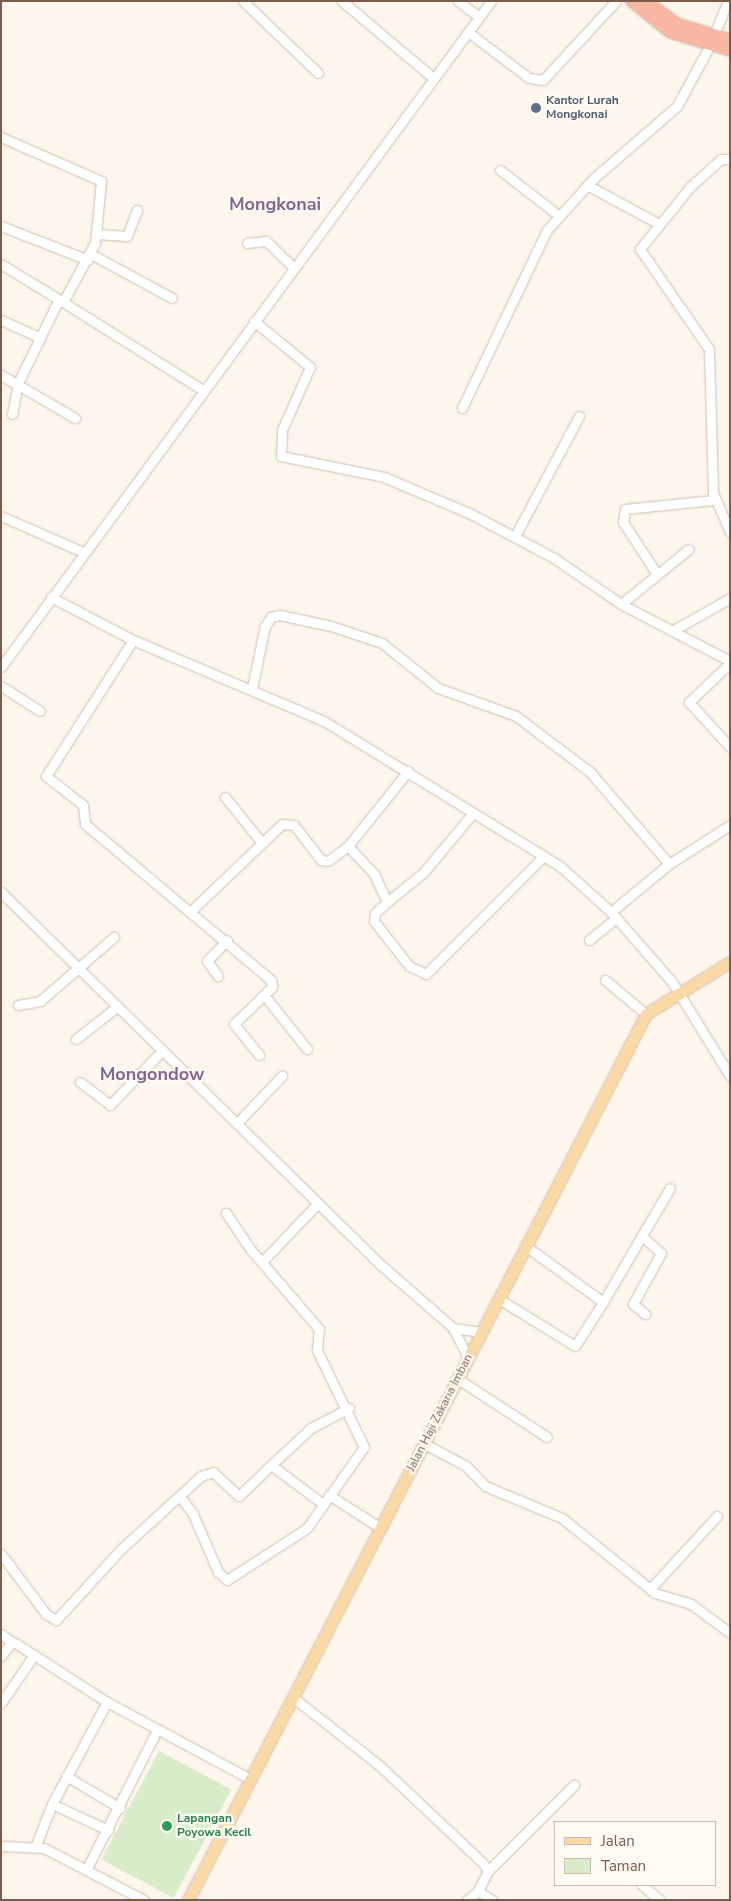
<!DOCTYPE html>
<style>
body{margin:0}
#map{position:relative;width:731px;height:1901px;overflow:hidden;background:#fdf6ec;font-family:"Nunito Sans",sans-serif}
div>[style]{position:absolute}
.green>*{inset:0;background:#d8ecc9;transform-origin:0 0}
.roads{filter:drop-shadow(0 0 1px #d1beb0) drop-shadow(0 0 1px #d1beb0)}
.minor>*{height:9px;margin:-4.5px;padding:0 4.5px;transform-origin:4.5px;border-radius:4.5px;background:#fff}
.major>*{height:11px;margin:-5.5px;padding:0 5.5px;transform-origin:5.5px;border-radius:5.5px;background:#fbd9a5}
.highway>*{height:12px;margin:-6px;padding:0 6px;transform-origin:6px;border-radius:6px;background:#f7b7a3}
.dots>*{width:14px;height:14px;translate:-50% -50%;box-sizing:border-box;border:2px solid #fffaf3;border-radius:50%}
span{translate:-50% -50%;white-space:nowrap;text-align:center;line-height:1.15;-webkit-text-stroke:4.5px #fffaf3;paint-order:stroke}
.service-label{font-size:12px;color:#4e5e75;font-weight:700}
.left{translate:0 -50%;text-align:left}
.street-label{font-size:12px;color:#7a5c4d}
.leisure-label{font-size:12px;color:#27864d;font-weight:700}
.district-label{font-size:18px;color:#846695;font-weight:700}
.frame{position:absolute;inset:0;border:2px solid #7a5c4d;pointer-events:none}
.legend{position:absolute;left:554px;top:1821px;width:162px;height:65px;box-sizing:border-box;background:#fffaf3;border:1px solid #cabbb1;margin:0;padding:6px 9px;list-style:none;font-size:15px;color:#7a5c4d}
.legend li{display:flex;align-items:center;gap:10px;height:25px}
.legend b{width:25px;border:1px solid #cabbb1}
</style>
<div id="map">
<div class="green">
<i style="left:159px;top:1751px;width:82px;height:123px;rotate:28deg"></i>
</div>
<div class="roads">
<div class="minor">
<i style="left:243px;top:1px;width:104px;rotate:43.8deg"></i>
<i style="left:342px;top:1px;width:119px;rotate:40.2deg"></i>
<i style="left:458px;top:1px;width:26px;rotate:37deg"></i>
<i style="left:468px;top:32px;width:76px;rotate:37deg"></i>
<i style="left:529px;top:78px;width:14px;rotate:8deg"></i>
<i style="left:543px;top:80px;width:108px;rotate:-47.3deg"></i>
<i style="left:714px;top:35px;width:37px;rotate:-68deg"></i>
<i style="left:1px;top:137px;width:109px;rotate:23.7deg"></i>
<i style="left:101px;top:181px;width:62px;rotate:95.5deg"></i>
<i style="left:95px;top:243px;width:67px;rotate:118.5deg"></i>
<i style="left:63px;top:302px;width:165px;rotate:32.2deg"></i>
<i style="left:730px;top:159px;width:9px;rotate:180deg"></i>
<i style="left:721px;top:159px;width:42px;rotate:137.9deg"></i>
<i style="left:690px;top:187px;width:80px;rotate:128.9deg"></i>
<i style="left:640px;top:249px;width:121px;rotate:55.4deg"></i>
<i style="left:709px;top:349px;width:144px;rotate:88.4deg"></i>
<i style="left:713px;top:493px;width:43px;rotate:66.4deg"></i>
<i style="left:500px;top:170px;width:73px;rotate:37.8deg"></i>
<i style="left:587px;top:185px;width:82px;rotate:28.4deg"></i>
<i style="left:1px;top:226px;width:93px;rotate:21.3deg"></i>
<i style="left:97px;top:234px;width:30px;rotate:4deg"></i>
<i style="left:127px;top:236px;width:28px;rotate:-69deg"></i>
<i style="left:247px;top:243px;width:19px;rotate:-6deg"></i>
<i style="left:266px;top:241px;width:39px;rotate:44deg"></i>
<i style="left:91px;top:254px;width:92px;rotate:28.5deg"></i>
<i style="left:1px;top:264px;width:73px;rotate:31.5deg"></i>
<i style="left:1px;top:320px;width:42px;rotate:24.1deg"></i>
<i style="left:254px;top:321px;width:72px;rotate:39.4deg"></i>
<i style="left:310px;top:367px;width:69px;rotate:114deg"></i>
<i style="left:282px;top:430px;width:26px;rotate:92deg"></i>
<i style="left:281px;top:456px;width:105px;rotate:11.5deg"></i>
<i style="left:384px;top:477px;width:95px;rotate:23deg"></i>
<i style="left:471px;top:514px;width:94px;rotate:27.9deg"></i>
<i style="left:554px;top:558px;width:81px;rotate:34.5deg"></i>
<i style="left:621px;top:604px;width:123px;rotate:27.6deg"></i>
<i style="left:1px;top:375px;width:86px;rotate:30.2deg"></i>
<i style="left:462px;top:408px;width:197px;rotate:-64.5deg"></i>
<i style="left:547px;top:230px;width:70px;rotate:-47.9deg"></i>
<i style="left:594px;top:178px;width:110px;rotate:-40.9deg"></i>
<i style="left:677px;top:106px;width:69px;rotate:-61.6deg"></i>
<i style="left:12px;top:414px;width:32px;rotate:-79deg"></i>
<i style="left:18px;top:383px;width:93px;rotate:-64deg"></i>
<i style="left:1px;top:516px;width:90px;rotate:23.7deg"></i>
<i style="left:515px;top:536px;width:136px;rotate:-61.9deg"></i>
<i style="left:657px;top:574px;width:62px;rotate:-123.2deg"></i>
<i style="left:623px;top:522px;width:13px;rotate:-81deg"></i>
<i style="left:625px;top:509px;width:89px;rotate:-5.8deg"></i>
<i style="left:51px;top:597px;width:93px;rotate:27.7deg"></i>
<i style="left:133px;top:640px;width:207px;rotate:23deg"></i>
<i style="left:324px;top:721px;width:278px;rotate:31.6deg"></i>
<i style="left:561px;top:867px;width:67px;rotate:42deg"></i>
<i style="left:611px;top:912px;width:93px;rotate:48.9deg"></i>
<i style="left:672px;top:982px;width:110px;rotate:58.3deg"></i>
<i style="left:621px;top:604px;width:87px;rotate:-39deg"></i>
<i style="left:672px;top:631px;width:67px;rotate:-29.6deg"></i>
<i style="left:133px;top:640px;width:161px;rotate:122.6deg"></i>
<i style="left:46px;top:776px;width:47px;rotate:38.1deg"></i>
<i style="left:83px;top:805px;width:19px;rotate:84deg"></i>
<i style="left:85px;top:824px;width:243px;rotate:40deg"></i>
<i style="left:271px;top:980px;width:7px;rotate:82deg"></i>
<i style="left:272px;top:987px;width:53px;rotate:135.8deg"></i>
<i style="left:234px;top:1024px;width:40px;rotate:51deg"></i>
<i style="left:730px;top:663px;width:57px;rotate:136.4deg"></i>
<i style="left:689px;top:702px;width:61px;rotate:47.7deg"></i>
<i style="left:1px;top:667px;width:827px;rotate:-53.66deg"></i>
<i style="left:1px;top:686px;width:46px;rotate:32.7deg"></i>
<i style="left:252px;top:688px;width:63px;rotate:-78.2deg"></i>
<i style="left:265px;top:626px;width:11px;rotate:-56deg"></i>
<i style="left:271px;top:617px;width:9px;rotate:-13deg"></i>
<i style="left:280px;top:615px;width:52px;rotate:12.2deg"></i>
<i style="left:331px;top:626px;width:54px;rotate:18.4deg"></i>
<i style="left:382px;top:643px;width:72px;rotate:38.8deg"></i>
<i style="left:438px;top:688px;width:83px;rotate:19.7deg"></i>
<i style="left:516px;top:716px;width:93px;rotate:37.1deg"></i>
<i style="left:590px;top:772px;width:121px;rotate:49.3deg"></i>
<i style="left:669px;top:864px;width:75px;rotate:140.4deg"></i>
<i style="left:225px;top:797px;width:59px;rotate:51.2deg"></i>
<i style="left:348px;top:846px;width:38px;rotate:47deg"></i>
<i style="left:374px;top:874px;width:31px;rotate:65deg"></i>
<i style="left:387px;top:902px;width:16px;rotate:137deg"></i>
<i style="left:375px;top:913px;width:8px;rotate:97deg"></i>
<i style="left:374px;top:921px;width:57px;rotate:52.1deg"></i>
<i style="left:409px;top:966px;width:19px;rotate:25deg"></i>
<i style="left:426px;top:974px;width:167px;rotate:-45deg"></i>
<i style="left:669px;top:864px;width:72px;rotate:-32.6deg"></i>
<i style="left:1px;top:892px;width:532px;rotate:44.47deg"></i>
<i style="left:381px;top:1265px;width:96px;rotate:41.2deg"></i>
<i style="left:453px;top:1328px;width:35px;rotate:63deg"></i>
<i style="left:387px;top:902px;width:46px;rotate:-38.9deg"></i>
<i style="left:423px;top:873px;width:78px;rotate:-50.2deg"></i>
<i style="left:192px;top:910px;width:124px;rotate:-43.7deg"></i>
<i style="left:282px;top:824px;width:12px;rotate:5deg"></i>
<i style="left:294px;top:825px;width:44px;rotate:52.4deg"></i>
<i style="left:321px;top:860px;width:7px;rotate:8deg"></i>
<i style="left:328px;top:861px;width:25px;rotate:-37deg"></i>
<i style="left:348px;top:846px;width:96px;rotate:-51.3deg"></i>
<i style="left:589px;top:940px;width:35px;rotate:-39deg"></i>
<i style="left:218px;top:976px;width:19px;rotate:-126deg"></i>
<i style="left:207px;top:961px;width:29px;rotate:-46deg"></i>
<i style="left:605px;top:980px;width:53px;rotate:39.7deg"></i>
<i style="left:264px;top:995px;width:69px;rotate:51.5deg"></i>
<i style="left:18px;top:1005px;width:22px;rotate:-10deg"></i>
<i style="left:40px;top:1001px;width:98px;rotate:-40.9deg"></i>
<i style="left:76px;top:1039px;width:53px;rotate:-38.2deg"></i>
<i style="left:80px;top:1082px;width:38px;rotate:37deg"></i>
<i style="left:110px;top:1105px;width:76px;rotate:-46.1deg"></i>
<i style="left:238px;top:1122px;width:64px;rotate:-46.3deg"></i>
<i style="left:642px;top:1236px;width:25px;rotate:42deg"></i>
<i style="left:661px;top:1253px;width:58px;rotate:118.8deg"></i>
<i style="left:633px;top:1304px;width:16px;rotate:40deg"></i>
<i style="left:527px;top:1247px;width:94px;rotate:35.9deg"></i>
<i style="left:603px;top:1302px;width:132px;rotate:-59.6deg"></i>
<i style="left:262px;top:1262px;width:81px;rotate:-46.5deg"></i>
<i style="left:499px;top:1299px;width:89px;rotate:31.7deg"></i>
<i style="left:575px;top:1346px;width:52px;rotate:-57.5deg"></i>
<i style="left:453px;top:1328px;width:29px;rotate:8deg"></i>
<i style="left:458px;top:1379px;width:106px;rotate:33.1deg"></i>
<i style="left:425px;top:1444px;width:47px;rotate:28.2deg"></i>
<i style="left:466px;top:1466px;width:28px;rotate:46deg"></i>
<i style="left:485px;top:1486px;width:83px;rotate:22.6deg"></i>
<i style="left:562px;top:1518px;width:119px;rotate:38.9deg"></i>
<i style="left:655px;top:1593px;width:38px;rotate:17deg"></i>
<i style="left:691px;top:1604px;width:49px;rotate:36.6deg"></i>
<i style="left:329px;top:1495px;width:59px;rotate:32.6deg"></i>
<i style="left:181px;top:1498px;width:20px;rotate:53deg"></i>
<i style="left:193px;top:1514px;width:63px;rotate:66.7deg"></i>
<i style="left:218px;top:1572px;width:12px;rotate:42deg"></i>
<i style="left:227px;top:1580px;width:95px;rotate:-33deg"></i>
<i style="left:307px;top:1528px;width:99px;rotate:-54.9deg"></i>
<i style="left:364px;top:1447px;width:108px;rotate:-115.9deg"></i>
<i style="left:317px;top:1350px;width:21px;rotate:-85deg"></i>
<i style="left:319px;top:1329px;width:104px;rotate:-130.7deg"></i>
<i style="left:251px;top:1250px;width:45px;rotate:-124deg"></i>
<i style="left:323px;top:1504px;width:65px;rotate:-143.1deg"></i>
<i style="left:271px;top:1465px;width:54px;rotate:-42.8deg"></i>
<i style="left:311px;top:1428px;width:43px;rotate:-27.8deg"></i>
<i style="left:1px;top:1554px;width:75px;rotate:53.1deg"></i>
<i style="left:46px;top:1614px;width:12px;rotate:31deg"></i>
<i style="left:56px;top:1620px;width:96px;rotate:-47.5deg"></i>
<i style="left:121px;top:1549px;width:108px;rotate:-42.4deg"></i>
<i style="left:201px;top:1476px;width:13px;rotate:-18deg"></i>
<i style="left:213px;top:1472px;width:35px;rotate:43deg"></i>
<i style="left:239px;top:1496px;width:45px;rotate:-44.1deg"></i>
<i style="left:650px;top:1589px;width:99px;rotate:-47.5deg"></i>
<i style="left:1px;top:1634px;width:14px;rotate:36deg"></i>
<i style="left:1px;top:1656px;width:18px;rotate:-52deg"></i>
<i style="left:12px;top:1642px;width:5px;rotate:22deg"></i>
<i style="left:17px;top:1644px;width:107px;rotate:32.8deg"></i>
<i style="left:107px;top:1702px;width:162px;rotate:28.3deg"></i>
<i style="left:295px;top:1699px;width:108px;rotate:38.2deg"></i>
<i style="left:380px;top:1766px;width:141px;rotate:43.3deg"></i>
<i style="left:483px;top:1863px;width:9px;rotate:58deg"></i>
<i style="left:488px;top:1871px;width:22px;rotate:117deg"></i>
<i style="left:1px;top:1703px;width:58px;rotate:-55.5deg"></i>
<i style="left:66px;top:1776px;width:63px;rotate:30.7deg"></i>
<i style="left:52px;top:1804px;width:62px;rotate:24.9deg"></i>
<i style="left:36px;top:1845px;width:44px;rotate:-68.7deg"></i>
<i style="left:52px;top:1804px;width:116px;rotate:-61.7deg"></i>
<i style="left:1px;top:1846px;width:43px;rotate:2.7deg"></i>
<i style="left:44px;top:1848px;width:113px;rotate:27.5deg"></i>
<i style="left:86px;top:1870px;width:157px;rotate:-63.1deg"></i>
<i style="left:488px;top:1871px;width:122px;rotate:-45deg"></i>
<i style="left:642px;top:1885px;width:23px;rotate:40deg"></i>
<i style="left:467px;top:1900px;width:14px;rotate:-39deg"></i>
<i style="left:478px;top:1891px;width:17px;rotate:33deg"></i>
</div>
<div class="major">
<i style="left:188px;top:1900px;width:997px;rotate:-62.66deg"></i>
<i style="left:646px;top:1014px;width:99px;rotate:-31.8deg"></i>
</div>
<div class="highway">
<i style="left:632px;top:1px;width:49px;rotate:39.2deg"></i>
<i style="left:670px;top:32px;width:63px;rotate:16.7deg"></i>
<i style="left:646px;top:1px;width:38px;rotate:37deg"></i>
<i style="left:676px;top:24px;width:56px;rotate:16.5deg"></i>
</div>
</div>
<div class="dots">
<i style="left:536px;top:108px;background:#5c6f8a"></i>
<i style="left:167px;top:1826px;background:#2e9e5b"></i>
</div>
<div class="service-label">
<span class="left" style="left:546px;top:108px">Kantor Lurah<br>Mongkonai</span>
</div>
<div class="street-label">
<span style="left:440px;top:1413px;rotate:-63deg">Jalan Haji Zakaria Imban</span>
</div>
<div class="leisure-label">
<span class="left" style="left:177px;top:1826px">Lapangan<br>Poyowa Kecil</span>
</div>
<div class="district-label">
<span style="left:275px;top:204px">Mongkonai</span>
<span style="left:152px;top:1074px">Mongondow</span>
</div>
<div class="frame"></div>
<ul class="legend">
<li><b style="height:6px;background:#fbd9a5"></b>Jalan</li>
<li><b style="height:14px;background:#d8ecc9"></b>Taman</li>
</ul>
</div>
